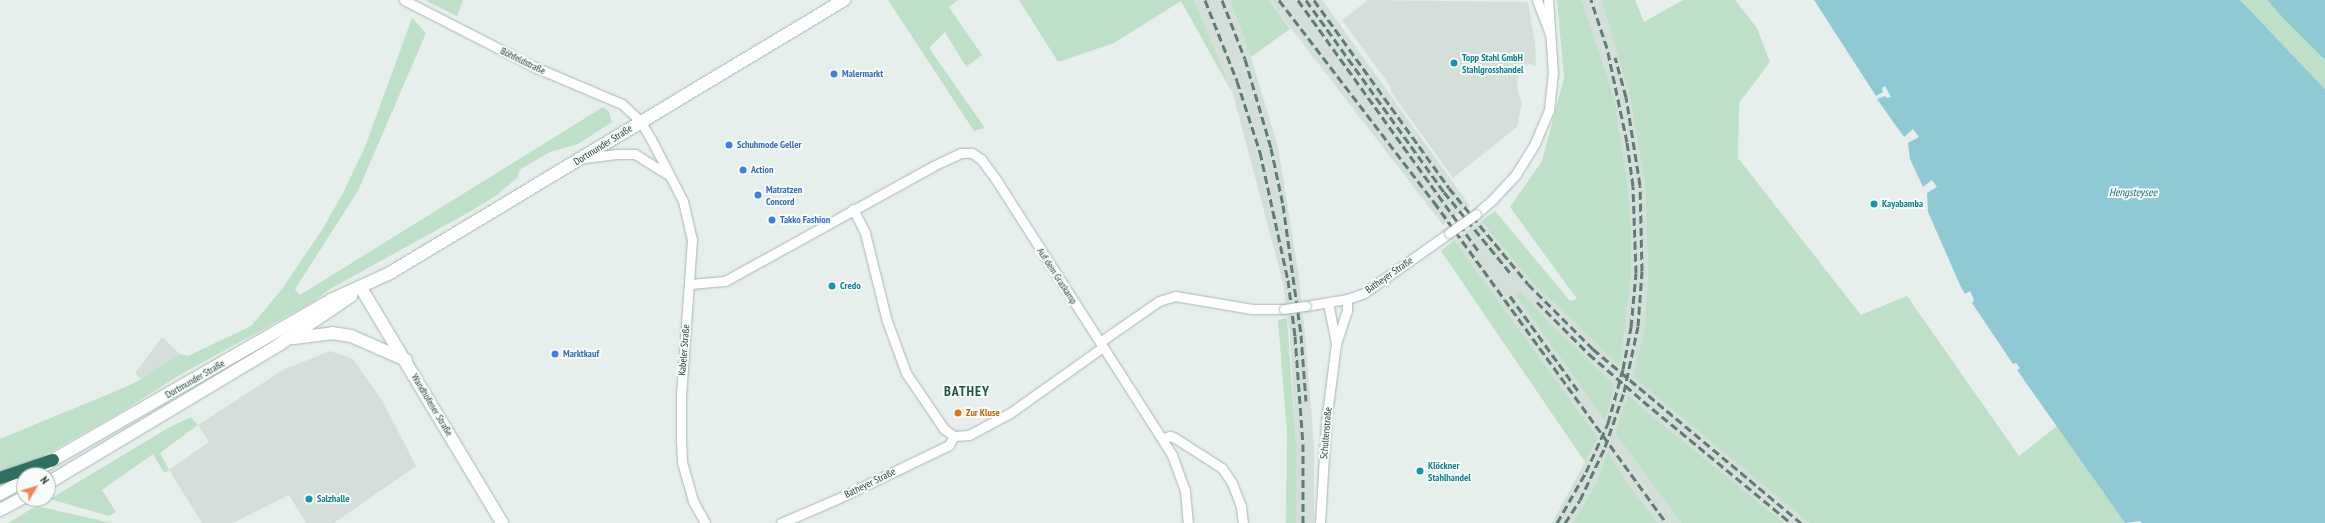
<!DOCTYPE html>
<meta charset="utf-8">
<style>
body{margin:0}
#map{position:relative;width:2325px;height:523px;overflow:hidden;background:#e6efeb;font-family:"PT Sans Narrow",sans-serif}
div>[style]{position:absolute}
.built>*{inset:0;background:#d4dfda}
.green>*{inset:0;background:#bfe0c8}
.water>*{inset:0;background:#8ec9d4}
.roads{filter:drop-shadow(0 0 1px #a8b8b2) drop-shadow(0 0 1px #a8b8b2)}
.minor>*{height:9px;margin:-4.5px;padding:0 4.5px;transform-origin:4.5px;border-radius:4.5px;background:#fff}
.secondary>*{height:12px;margin:-6px;padding:0 6px;transform-origin:6px;border-radius:6px;background:#fff}
.motorway>*{height:12px;margin:-6px;padding:0 6px;transform-origin:6px;border-radius:6px;background:#2f6f62}
.rail>*{height:3px;margin-top:-1.5px;transform-origin:0;background:repeating-linear-gradient(90deg,#5f7d75 0 8px,transparent 0 12px)}
.bridges{filter:drop-shadow(0 0 1px #a8b8b2) drop-shadow(0 0 1px #a8b8b2)}
.minor-bridge>*{height:9px;margin:-4.5px;padding:0 4.5px;transform-origin:4.5px;border-radius:4.5px;background:#fff}
.dots>*{width:11px;height:11px;translate:-50% -50%;box-sizing:border-box;border:2px solid #f7fbf9;border-radius:50%}
span{translate:-50% -50%;white-space:nowrap;text-align:center;line-height:1.15;-webkit-text-stroke:4px #f7fbf9;paint-order:stroke}
.culture-label{font-size:10px;color:#0d838f;font-weight:700}
.left{translate:0 -50%;text-align:left}
.street-label{font-size:10px;color:#24423a}
.shop-label{font-size:10px;color:#366cbe;font-weight:700}
.food-label{font-size:10px;color:#c56008;font-weight:700}
.water-label{font-size:11px;color:#1c6f80;font-style:italic}
.district-label{font-size:14px;color:#1f5548;font-weight:700;letter-spacing:1px}
.north{position:absolute;left:16px;top:467px;width:40px;height:40px;box-sizing:border-box;background:#f7fbf9;border:1px solid #a3b1ad;border-radius:50%;rotate:52deg;font-size:11px;font-weight:700;line-height:16px;text-align:center;color:#24423a}
.north::after{content:'';display:block;margin:auto;width:14px;height:18px;background:#f4845f;clip-path:polygon(50% 0,100% 100%,50% 72%,0 100%)}
</style>
<div id="map">
<div class="built">
<i style="clip-path:polygon(1194px 0,1230px 0,1251px 57px,1278px 147px,1298px 271px,1305px 334px,1314px 444px,1314px 523px,1296px 523px,1296px 444px,1290px 337px,1283px 283px,1233px 94px)"></i>
<i style="clip-path:polygon(1269px 0,1322px 0,1470px 206px,1443px 225px)"></i>
<i style="clip-path:polygon(1368px 0,1528px 2px,1535px 44px,1536px 67px,1530px 64px,1523px 67px,1517px 79px,1518px 93px,1522px 102px,1517px 127px,1453px 178px,1391px 92px,1391px 87px,1342px 20px)"></i>
<i style="clip-path:polygon(evenodd,1582px 0,1602px 0,1616px 40px,1630px 96px,1645px 185px,1648px 272px,1645px 326px,1633px 377px,1809px 523px,1784px 523px,1628px 396px,1615px 433px,1681px 523px,1658px 523px,1625px 480px,1608px 452px,1597px 482px,1573px 523px,1552px 523px,1598px 438px,1454px 240px,1481px 221px,1531px 281px,1620px 366px,1631px 229px,1628px 187px,1615px 101px,1582px 0,1520px 291px,1552px 326px,1615px 385px,1605px 419px,1543px 333px,1520px 291px)"></i>
<i style="clip-path:polygon(162px 337px,180px 354px,142px 380px,135px 373px)"></i>
<i style="clip-path:polygon(330px 351px,353px 359px,382px 400px,416px 466px,334px 523px,306px 523px,289px 495px,233px 523px,202px 523px,169px 470px,209px 442px,198px 425px,283px 370px)"></i>
</div>
<div class="green">
<i style="clip-path:polygon(425px 0,463px 0,457px 16px)"></i>
<i style="clip-path:polygon(888px 0,958px 0,949px 7px,982px 55px,966px 67px,945px 32px,929px 48px,985px 128px,974px 131px)"></i>
<i style="clip-path:polygon(1019px 0,1194px 0,1233px 94px,1181px 1px,1114px 43px,1058px 62px)"></i>
<i style="clip-path:polygon(1230px 0,1269px 0,1290px 29px,1251px 57px)"></i>
<i style="clip-path:polygon(1557px 0,1582px 0,1615px 101px,1628px 187px,1631px 229px,1631px 273px,1620px 366px,1531px 281px,1481px 221px,1495px 211px,1570px 301px,1577px 299px,1510px 207px,1542px 161px,1564px 78px)"></i>
<i style="clip-path:polygon(1602px 0,1635px 0,1644px 22px,1683px 0,1735px 0,1757px 28px,1770px 62px,1739px 103px,1738px 158px,1861px 315px,1907px 296px,2019px 456px,2057px 426px,2125px 523px,1809px 523px,1633px 377px,1645px 326px,1648px 272px,1645px 185px,1630px 96px)"></i>
<i style="clip-path:polygon(2240px 0,2267px 0,2325px 60px,2325px 89px)"></i>
<i style="clip-path:polygon(412px 18px,426px 33px,358px 191px,295px 289px,300px 295px,603px 107px,609px 112px,612px 122px,578px 144px,550px 152px,519px 170px,518px 177px,497px 195px,471px 211px,330px 289px,313px 302px,183px 373px,116px 415px,41px 457px,0 473px,0 439px,121px 389px,142px 379px,180px 354px,188px 356px,251px 326px,282px 289px,322px 230px,344px 191px,365px 147px)"></i>
<i style="clip-path:polygon(1454px 240px,1598px 438px,1585px 462px,1441px 251px)"></i>
<i style="clip-path:polygon(1520px 291px,1552px 326px,1615px 385px,1605px 420px,1515px 294px)"></i>
<i style="clip-path:polygon(1287px 318px,1296px 444px,1296px 523px,1286px 523px,1287px 434px,1278px 320px)"></i>
<i style="clip-path:polygon(1628px 395px,1640px 406px,1784px 523px,1681px 523px,1615px 433px)"></i>
<i style="clip-path:polygon(191px 417px,198px 425px,160px 453px,169px 470px,164px 473px,153px 454px,102px 490px,116px 512px,109px 516px,50px 499px,168px 428px)"></i>
<i style="clip-path:polygon(1608px 451px,1625px 480px,1658px 523px,1573px 523px,1597px 482px)"></i>
<i style="clip-path:polygon(36px 506px,90px 518px,112px 523px,8px 523px)"></i>
</div>
<div class="water">
<i style="clip-path:polygon(1814px 0,2240px 0,2325px 89px,2325px 523px,2142px 523px,2140px 521px,2125px 523px,2017px 370px,2020px 368px,2016px 363px,2013px 364px,1972px 303px,1974px 300px,1970px 291px,1965px 294px,1960px 285px,1928px 212px,1927px 193px,1937px 187px,1932px 180px,1923px 187px,1910px 159px,1908px 143px,1919px 137px,1913px 129px,1904px 137px,1877px 99px,1885px 96px,1887px 98px,1891px 97px,1885px 86px,1882px 88px,1883px 92px,1876px 96px)"></i>
<i style="clip-path:polygon(2267px 0,2325px 0,2325px 60px,2285px 20px)"></i>
</div>
<div class="roads">
<div class="minor">
<i style="left:404px;top:0;width:149px;rotate:27.1deg"></i>
<i style="left:537px;top:68px;width:92px;rotate:23deg"></i>
<i style="left:622px;top:104px;width:26px;rotate:43deg"></i>
<i style="left:641px;top:122px;width:20px;rotate:60deg"></i>
<i style="left:651px;top:139px;width:70px;rotate:62.7deg"></i>
<i style="left:683px;top:201px;width:39px;rotate:77deg"></i>
<i style="left:692px;top:239px;width:157px;rotate:94deg"></i>
<i style="left:681px;top:396px;width:45px;rotate:90deg"></i>
<i style="left:681px;top:441px;width:21px;rotate:87deg"></i>
<i style="left:682px;top:462px;width:41px;rotate:74.2deg"></i>
<i style="left:693px;top:501px;width:25px;rotate:61deg"></i>
<i style="left:1537px;top:0;width:36px;rotate:69deg"></i>
<i style="left:584px;top:158px;width:31px;rotate:-7deg"></i>
<i style="left:615px;top:154px;width:20px"></i>
<i style="left:635px;top:154px;width:40px;rotate:32deg"></i>
<i style="left:853px;top:209px;width:27px;rotate:63deg"></i>
<i style="left:865px;top:233px;width:91px;rotate:76deg"></i>
<i style="left:887px;top:321px;width:55px;rotate:69.9deg"></i>
<i style="left:906px;top:373px;width:68px;rotate:55.8deg"></i>
<i style="left:944px;top:429px;width:12px;rotate:35deg"></i>
<i style="left:1476px;top:214px;width:23px;rotate:-41deg"></i>
<i style="left:1493px;top:199px;width:34px;rotate:-47deg"></i>
<i style="left:1516px;top:174px;width:36px;rotate:-58deg"></i>
<i style="left:1535px;top:143px;width:36px;rotate:-67deg"></i>
<i style="left:1549px;top:110px;width:37px;rotate:-84deg"></i>
<i style="left:1553px;top:73px;width:73px;rotate:-93.9deg"></i>
<i style="left:690px;top:284px;width:35px;rotate:-5deg"></i>
<i style="left:725px;top:281px;width:238px;rotate:-28.9deg"></i>
<i style="left:933px;top:166px;width:31px;rotate:-25deg"></i>
<i style="left:961px;top:153px;width:11px"></i>
<i style="left:972px;top:153px;width:11px;rotate:34deg"></i>
<i style="left:981px;top:159px;width:24px;rotate:54deg"></i>
<i style="left:995px;top:178px;width:329px;rotate:57.4deg"></i>
<i style="left:1172px;top:455px;width:38px;rotate:70deg"></i>
<i style="left:1185px;top:491px;width:32px;rotate:85deg"></i>
<i style="left:1328px;top:303px;width:41px;rotate:78.7deg"></i>
<i style="left:1306px;top:306px;width:42px;rotate:-9.7deg"></i>
<i style="left:1347px;top:299px;width:18px;rotate:-19deg"></i>
<i style="left:1364px;top:293px;width:104px;rotate:-35.2deg"></i>
<i style="left:1100px;top:342px;width:72px;rotate:-34.8deg"></i>
<i style="left:1159px;top:301px;width:17px;rotate:-17deg"></i>
<i style="left:1175px;top:296px;width:78px;rotate:9.6deg"></i>
<i style="left:1252px;top:309px;width:32px"></i>
<i style="left:1163px;top:438px;width:7px;rotate:-16deg"></i>
<i style="left:1170px;top:436px;width:5px;rotate:22deg"></i>
<i style="left:1175px;top:438px;width:56px;rotate:32.6deg"></i>
<i style="left:1222px;top:468px;width:18px;rotate:56deg"></i>
<i style="left:1232px;top:483px;width:26px;rotate:69deg"></i>
<i style="left:1241px;top:507px;width:16px;rotate:83deg"></i>
<i style="left:781px;top:523px;width:63px;rotate:-23.3deg"></i>
<i style="left:839px;top:498px;width:122px;rotate:-25.7deg"></i>
<i style="left:949px;top:445px;width:10px;rotate:-61deg"></i>
<i style="left:954px;top:436px;width:15px;rotate:-4deg"></i>
<i style="left:969px;top:435px;width:47px;rotate:-28.2deg"></i>
<i style="left:1010px;top:413px;width:114px;rotate:-35.4deg"></i>
<i style="left:1320px;top:523px;width:101px;rotate:-86.6deg"></i>
<i style="left:1326px;top:422px;width:79px;rotate:-82.7deg"></i>
<i style="left:1336px;top:344px;width:35px;rotate:-72deg"></i>
<i style="left:1347px;top:311px;width:12px;rotate:-90deg"></i>
</div>
<div class="secondary">
<i style="left:361px;top:288px;width:274px;rotate:59deg"></i>
<i style="left:294px;top:338px;width:38px;rotate:-7deg"></i>
<i style="left:332px;top:333px;width:19px;rotate:9deg"></i>
<i style="left:351px;top:336px;width:60px;rotate:23.6deg"></i>
<i style="left:33px;top:475px;width:25px;rotate:-37deg"></i>
<i style="left:53px;top:460px;width:321px;rotate:-29.9deg"></i>
<i style="left:331px;top:300px;width:65px;rotate:-24.6deg"></i>
<i style="left:390px;top:273px;width:530px;rotate:-31.02deg"></i>
<i style="left:48px;top:483px;width:270px;rotate:-30.9deg"></i>
<i style="left:280px;top:344px;width:86px;rotate:-34.1deg"></i>
<i style="left:0;top:494px;width:28px;rotate:-30deg"></i>
<i style="left:0;top:510px;width:27px;rotate:-28deg"></i>
</div>
<div class="motorway">
<i style="left:0;top:478px;width:56px;rotate:-18.8deg"></i>
</div>
</div>
<div class="rail">
<i style="left:1205px;top:0;width:87px;rotate:68.4deg"></i>
<i style="left:1237px;top:81px;width:75px;rotate:72.1deg"></i>
<i style="left:1260px;top:152px;width:131px;rotate:77.7deg"></i>
<i style="left:1288px;top:280px;width:56px;rotate:82.9deg"></i>
<i style="left:1295px;top:336px;width:108px;rotate:85.8deg"></i>
<i style="left:1303px;top:444px;width:79px;rotate:90deg"></i>
<i style="left:1222px;top:0;width:63px;rotate:68.7deg"></i>
<i style="left:1245px;top:59px;width:93px;rotate:73.7deg"></i>
<i style="left:1271px;top:148px;width:58px;rotate:78.1deg"></i>
<i style="left:1283px;top:205px;width:131px;rotate:82.1deg"></i>
<i style="left:1301px;top:335px;width:66px;rotate:85.7deg"></i>
<i style="left:1279px;top:0;width:255px;rotate:52.5deg"></i>
<i style="left:1434px;top:202px;width:396px;rotate:54.1deg"></i>
<i style="left:1298px;top:0;width:310px;rotate:54.3deg"></i>
<i style="left:1306px;top:0;width:236px;rotate:54.3deg"></i>
<i style="left:1444px;top:192px;width:107px;rotate:50.7deg"></i>
<i style="left:1314px;top:0;width:231px;rotate:54.3deg"></i>
<i style="left:1449px;top:188px;width:124px;rotate:50.5deg"></i>
<i style="left:1528px;top:284px;width:92px;rotate:45deg"></i>
<i style="left:1593px;top:349px;width:271px;rotate:39.9deg"></i>
<i style="left:1510px;top:296px;width:118px;rotate:54.3deg"></i>
<i style="left:1537px;top:302px;width:74px;rotate:45deg"></i>
<i style="left:1589px;top:354px;width:72px;rotate:41deg"></i>
<i style="left:1643px;top:401px;width:192px;rotate:39.5deg"></i>
<i style="left:1557px;top:523px;width:59px;rotate:-60.4deg"></i>
<i style="left:1586px;top:472px;width:54px;rotate:-65.8deg"></i>
<i style="left:1608px;top:423px;width:56px;rotate:-74.5deg"></i>
<i style="left:1623px;top:369px;width:43px;rotate:-79.2deg"></i>
<i style="left:1631px;top:327px;width:54px;rotate:-84.7deg"></i>
<i style="left:1636px;top:273px;width:87px;rotate:-92deg"></i>
<i style="left:1633px;top:186px;width:44px;rotate:-97.8deg"></i>
<i style="left:1627px;top:142px;width:96px;rotate:-102deg"></i>
<i style="left:1607px;top:48px;width:51px;rotate:-108.4deg"></i>
<i style="left:1565px;top:523px;width:27px;rotate:-57deg"></i>
<i style="left:1580px;top:500px;width:59px;rotate:-64.7deg"></i>
<i style="left:1605px;top:447px;width:58px;rotate:-70.9deg"></i>
<i style="left:1624px;top:392px;width:67px;rotate:-78deg"></i>
<i style="left:1638px;top:326px;width:55px;rotate:-85.8deg"></i>
<i style="left:1642px;top:271px;width:86px;rotate:-91.3deg"></i>
<i style="left:1640px;top:185px;width:89px;rotate:-99deg"></i>
<i style="left:1626px;top:97px;width:41px;rotate:-105.4deg"></i>
</div>
<div class="bridges">
<div class="minor-bridge">
<i style="left:1449px;top:233px;width:33px;rotate:-35deg"></i>
<i style="left:1284px;top:309px;width:22px;rotate:-8deg"></i>
</div>
</div>
<div class="dots">
<i style="left:1454px;top:63px;background:#0f9aa8"></i>
<i style="left:834px;top:74px;background:#3f7fe0"></i>
<i style="left:729px;top:145px;background:#3f7fe0"></i>
<i style="left:743px;top:170px;background:#3f7fe0"></i>
<i style="left:758px;top:195px;background:#3f7fe0"></i>
<i style="left:1874px;top:204px;background:#0f9aa8"></i>
<i style="left:772px;top:220px;background:#3f7fe0"></i>
<i style="left:832px;top:286px;background:#0f9aa8"></i>
<i style="left:555px;top:354px;background:#3f7fe0"></i>
<i style="left:958px;top:413px;background:#e8710a"></i>
<i style="left:1420px;top:471px;background:#0f9aa8"></i>
<i style="left:309px;top:499px;background:#0f9aa8"></i>
</div>
<div class="culture-label">
<span class="left" style="left:1462px;top:63px">Topp Stahl GmbH<br>Stahlgrosshandel</span>
<span class="left" style="left:1882px;top:204px">Kayabamba</span>
<span class="left" style="left:840px;top:286px">Credo</span>
<span class="left" style="left:1428px;top:471px">Klöckner<br>Stahlhandel</span>
<span class="left" style="left:317px;top:499px">Salzhalle</span>
</div>
<div class="street-label">
<span style="left:523px;top:61px;rotate:26deg">Böhfeldstraße</span>
<span style="left:603px;top:145px;rotate:-32deg">Dortmunder Straße</span>
<span style="left:1389px;top:275px;rotate:-35deg">Batheyer Straße</span>
<span style="left:1057px;top:276px;rotate:57deg">Auf dem Graskamp</span>
<span style="left:684px;top:350px;rotate:-85deg">Kabeler Straße</span>
<span style="left:195px;top:379px;rotate:-30deg">Dortmunder Straße</span>
<span style="left:432px;top:405px;rotate:59deg">Wandhofener Straße</span>
<span style="left:1326px;top:433px;rotate:-85deg">Schultenstraße</span>
<span style="left:870px;top:483px;rotate:-26deg">Batheyer Straße</span>
</div>
<div class="shop-label">
<span class="left" style="left:842px;top:74px">Malermarkt</span>
<span class="left" style="left:737px;top:145px">Schuhmode Geller</span>
<span class="left" style="left:751px;top:170px">Action</span>
<span class="left" style="left:766px;top:195px">Matratzen<br>Concord</span>
<span class="left" style="left:780px;top:220px">Takko Fashion</span>
<span class="left" style="left:563px;top:354px">Marktkauf</span>
</div>
<div class="food-label">
<span class="left" style="left:966px;top:413px">Zur Kluse</span>
</div>
<div class="water-label">
<span style="left:2133px;top:192px">Hengsteysee</span>
</div>
<div class="district-label">
<span style="left:967px;top:391px">BATHEY</span>
</div>
<div class="north">N</div>
</div>
